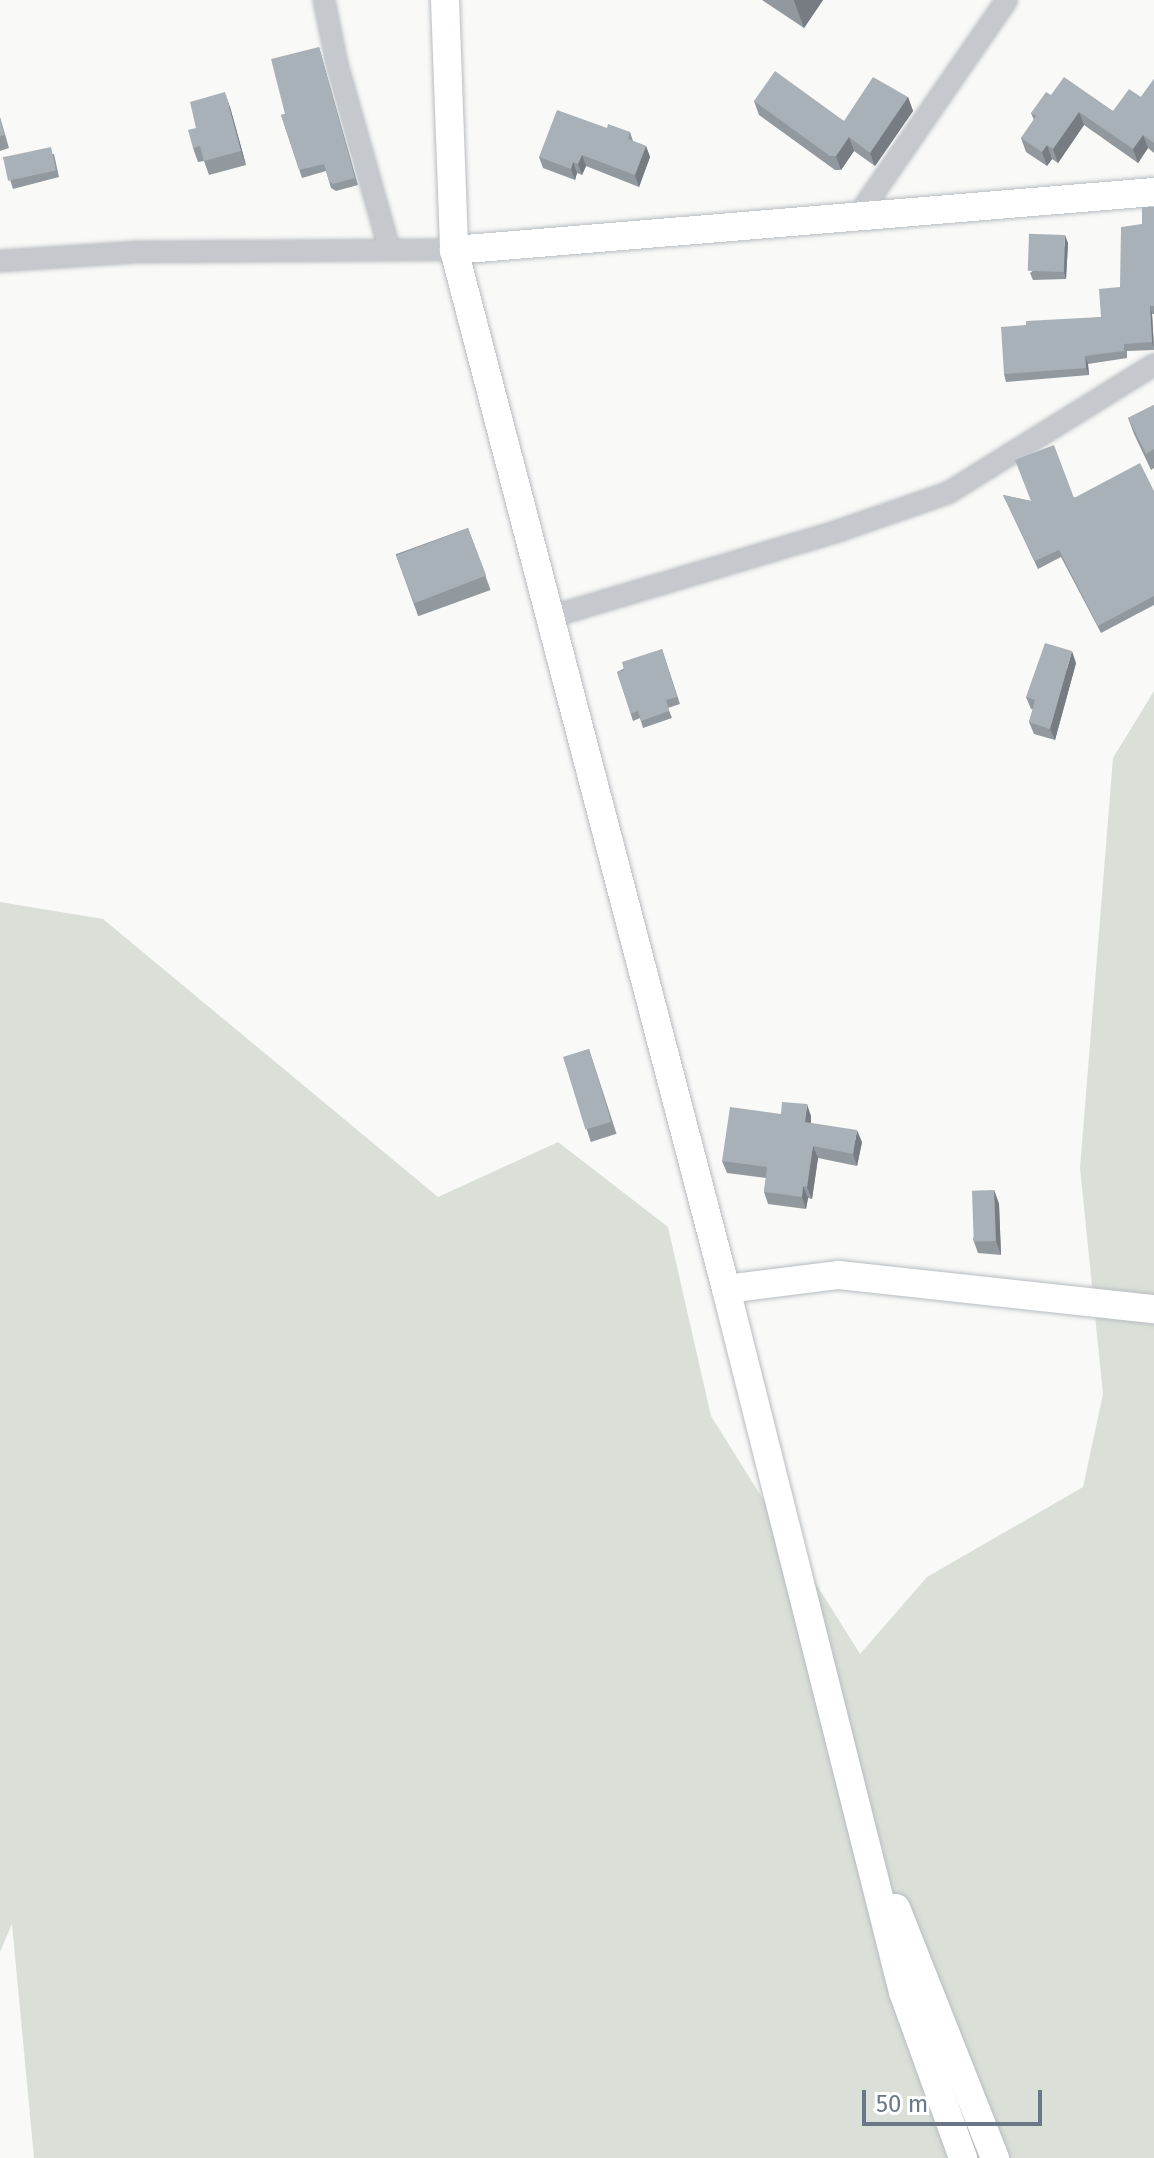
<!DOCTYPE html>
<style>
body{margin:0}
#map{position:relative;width:1154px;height:2158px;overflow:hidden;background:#f9f9f7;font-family:"Fira Sans",sans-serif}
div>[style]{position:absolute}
.green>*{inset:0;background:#dae0d8}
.roads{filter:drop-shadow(0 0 2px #b7bcc1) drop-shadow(0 0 2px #b7bcc1)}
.street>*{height:20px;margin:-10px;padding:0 10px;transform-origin:10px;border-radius:10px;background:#c5c8cc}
.secondary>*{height:28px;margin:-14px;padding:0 14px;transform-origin:14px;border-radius:14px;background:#fff}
.wall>*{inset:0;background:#91989e;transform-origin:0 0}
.shaded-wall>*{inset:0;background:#767c81}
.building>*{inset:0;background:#a9b1b8;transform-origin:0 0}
span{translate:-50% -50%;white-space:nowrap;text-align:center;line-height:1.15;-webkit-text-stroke:8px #fff;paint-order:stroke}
.scale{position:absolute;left:862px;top:2090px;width:180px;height:36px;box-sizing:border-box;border:4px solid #697787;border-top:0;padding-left:10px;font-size:24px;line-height:28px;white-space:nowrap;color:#697787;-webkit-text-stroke:6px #fff;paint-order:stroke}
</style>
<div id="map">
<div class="green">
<i style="clip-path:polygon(1154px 691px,1154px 2158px,34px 2158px,12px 1924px,0 1952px,0 902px,103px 919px,438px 1197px,558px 1142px,668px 1227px,711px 1416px,860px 1654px,927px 1577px,1083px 1487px,1103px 1394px,1080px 1168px,1113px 758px)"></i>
</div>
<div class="roads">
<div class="street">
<i style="left:324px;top:0;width:65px;rotate:78.5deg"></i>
<i style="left:337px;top:64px;width:191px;rotate:74.2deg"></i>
<i style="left:855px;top:220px;width:267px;rotate:-55.4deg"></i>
<i style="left:0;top:261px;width:138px;rotate:-3.7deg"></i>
<i style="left:138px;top:252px;width:316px;rotate:-0.4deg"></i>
<i style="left:550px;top:617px;width:304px;rotate:-16.6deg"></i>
<i style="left:841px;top:530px;width:113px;rotate:-19.1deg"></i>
<i style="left:948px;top:493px;width:243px;rotate:-31.9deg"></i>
</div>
<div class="secondary">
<i style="left:445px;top:0;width:250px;rotate:87.9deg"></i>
<i style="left:454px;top:250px;width:1074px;rotate:75.33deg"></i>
<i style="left:726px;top:1289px;width:725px;rotate:75.87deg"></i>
<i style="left:903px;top:1992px;width:177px;rotate:70.1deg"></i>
<i style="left:454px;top:250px;width:702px;rotate:-4.74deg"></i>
<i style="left:726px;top:1289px;width:114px;rotate:-7.1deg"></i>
<i style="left:839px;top:1275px;width:317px;rotate:6.2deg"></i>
<i style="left:896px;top:1908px;width:269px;rotate:68.4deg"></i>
</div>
</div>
<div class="wall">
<i style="clip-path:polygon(762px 0,823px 0,804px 28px)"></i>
<i style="clip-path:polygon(319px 47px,358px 185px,336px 191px,331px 188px,326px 171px,302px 178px,281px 115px,285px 114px)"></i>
<i style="clip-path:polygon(1154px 79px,1154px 153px,1148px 148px,1138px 163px,1084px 125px,1058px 163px,1052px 159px,1047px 166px,1026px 152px,1021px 138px,1034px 120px,1031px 113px,1051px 95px,1113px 111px,1141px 97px)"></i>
<i style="clip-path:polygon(908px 97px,913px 111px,875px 166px,854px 151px,841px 170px,835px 170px,759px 115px,754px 101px,844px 121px)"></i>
<i style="clip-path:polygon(230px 107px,246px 165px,209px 175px,204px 161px,198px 162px,193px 148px,196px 128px)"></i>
<i style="clip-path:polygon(0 117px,9px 148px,0 151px)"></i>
<i style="clip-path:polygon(607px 128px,630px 132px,633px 141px,646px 146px,650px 157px,639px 187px,586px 166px,582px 175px,577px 173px,575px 180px,543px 168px,539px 157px)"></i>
<i style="clip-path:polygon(54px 154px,59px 177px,13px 189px,3px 157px)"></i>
<i style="clip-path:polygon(1154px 207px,1154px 314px,1152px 314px,1154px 350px,1127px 351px,1127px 358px,1088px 364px,1089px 375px,1006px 382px,1004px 374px,1026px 325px,1101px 317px,1120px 287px,1142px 224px)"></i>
<i style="clip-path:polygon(1068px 243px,1066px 279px,1033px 280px,1030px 273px)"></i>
<i style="clip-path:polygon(1154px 405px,1154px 468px,1151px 470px,1134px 434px,1128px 418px)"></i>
<i style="clip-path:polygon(1154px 491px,1154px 605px,1101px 633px,1061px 557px,1038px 569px,1003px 495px,1031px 501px)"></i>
<i style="left:468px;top:528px;width:66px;height:77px;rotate:70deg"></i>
<i style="clip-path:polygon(662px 649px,680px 704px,668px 708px,672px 718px,643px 728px,640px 718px,633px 721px,617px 672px)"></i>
<i style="clip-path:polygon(1076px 663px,1055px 740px,1034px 734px,1029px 722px,1033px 709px,1031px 709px,1026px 697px)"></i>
<i style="left:589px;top:1049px;width:89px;height:27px;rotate:72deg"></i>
<i style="clip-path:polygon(781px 1114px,811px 1116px,811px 1123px,862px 1142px,857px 1166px,818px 1158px,812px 1199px,808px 1198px,806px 1209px,768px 1204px,764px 1192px,766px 1178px,727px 1173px,722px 1161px)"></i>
<i style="clip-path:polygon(994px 1190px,999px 1204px,1001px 1255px,978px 1253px,973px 1239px)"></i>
</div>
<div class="shaded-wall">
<i style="clip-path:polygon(794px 0,823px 0,804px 28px,794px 1px)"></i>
<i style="clip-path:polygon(225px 92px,230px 107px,246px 165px,241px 151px)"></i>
<i style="clip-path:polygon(908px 97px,913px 111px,875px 166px,870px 153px)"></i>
<i style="clip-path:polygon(1079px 112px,1084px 125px,1058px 163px,1053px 149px)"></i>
<i style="clip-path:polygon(1143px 135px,1148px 148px,1138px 163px,1133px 149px)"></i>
<i style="clip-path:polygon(849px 137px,854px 151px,841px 170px,836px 156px)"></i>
<i style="clip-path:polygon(1047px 145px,1052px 159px,1047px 166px,1042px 152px)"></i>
<i style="clip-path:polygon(646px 146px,650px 157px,639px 187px,635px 175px)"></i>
<i style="clip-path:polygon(582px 155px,586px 166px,582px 175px,578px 164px)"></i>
<i style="clip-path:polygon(573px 162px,577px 173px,575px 180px,571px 169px)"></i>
<i style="clip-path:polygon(1065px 235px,1068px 243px,1066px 279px,1064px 272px)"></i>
<i style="clip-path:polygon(1150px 306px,1152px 314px,1154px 348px,1152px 342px)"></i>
<i style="clip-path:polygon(1085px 356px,1088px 364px,1089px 375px,1086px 368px)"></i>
<i style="clip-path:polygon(1072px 651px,1076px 663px,1055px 740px,1050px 729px)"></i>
<i style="clip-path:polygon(807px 1104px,811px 1116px,810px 1134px,805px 1122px)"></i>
<i style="clip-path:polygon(857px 1130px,862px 1142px,857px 1166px,853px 1154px)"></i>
<i style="clip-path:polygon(813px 1146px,818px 1158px,812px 1199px,807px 1187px)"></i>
<i style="clip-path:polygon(803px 1186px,808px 1198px,806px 1209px,802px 1197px)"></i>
<i style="clip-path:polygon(994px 1190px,999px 1204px,1001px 1255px,996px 1241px)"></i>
</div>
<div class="building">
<i style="clip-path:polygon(319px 47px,355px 178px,333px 184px,329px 181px,324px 164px,299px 170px,281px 115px,285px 114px,271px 59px)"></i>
<i style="clip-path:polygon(775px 71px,844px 121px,873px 77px,908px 97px,870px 153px,849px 137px,836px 156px,830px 156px,754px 101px)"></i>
<i style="clip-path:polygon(1064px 77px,1113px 111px,1129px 89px,1141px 97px,1154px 79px,1154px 143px,1143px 135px,1133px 149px,1079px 112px,1053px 149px,1047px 145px,1042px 152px,1021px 138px,1036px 116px,1031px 113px,1046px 92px,1051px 95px)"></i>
<i style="clip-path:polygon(225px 92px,241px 151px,204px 161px,200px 146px,193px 148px,188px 130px,196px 128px,190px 102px)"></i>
<i style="clip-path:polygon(557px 110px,607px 128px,608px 124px,630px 132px,628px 139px,646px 146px,635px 175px,582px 155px,578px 164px,573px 162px,571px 169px,539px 157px)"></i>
<i style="clip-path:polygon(0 119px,5px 135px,0 136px)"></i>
<i style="left:51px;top:147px;width:24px;height:49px;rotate:78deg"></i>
<i style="clip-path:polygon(1142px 207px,1154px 207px,1154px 306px,1150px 306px,1152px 342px,1124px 344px,1124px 351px,1085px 356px,1086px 368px,1004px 374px,1001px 327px,1026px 325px,1026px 321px,1101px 317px,1099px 289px,1120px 287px,1121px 227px,1142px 224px)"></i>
<i style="left:1065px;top:235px;width:37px;height:36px;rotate:92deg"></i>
<i style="clip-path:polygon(1154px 405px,1154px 449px,1146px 454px,1128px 418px)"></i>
<i style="clip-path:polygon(1054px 445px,1074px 498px,1140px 463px,1154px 491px,1154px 596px,1098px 626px,1059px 550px,1035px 561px,1003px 495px,1031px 501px,1015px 460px)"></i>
<i style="left:468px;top:528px;width:51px;height:77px;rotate:69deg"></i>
<i style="clip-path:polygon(1045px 643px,1072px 651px,1050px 729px,1029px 722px,1035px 700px,1026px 697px)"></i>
<i style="clip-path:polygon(662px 649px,677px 697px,666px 700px,669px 711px,641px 721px,638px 711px,631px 714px,617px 672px,624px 670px,622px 662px)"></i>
<i style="left:589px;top:1049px;width:76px;height:27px;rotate:73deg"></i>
<i style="clip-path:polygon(782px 1102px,807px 1104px,805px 1122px,857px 1130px,853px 1154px,813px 1146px,807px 1187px,803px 1186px,802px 1197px,764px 1192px,767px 1167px,722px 1161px,730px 1107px,781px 1114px)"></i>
<i style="left:994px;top:1190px;width:51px;height:22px;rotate:88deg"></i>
</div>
<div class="scale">50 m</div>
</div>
